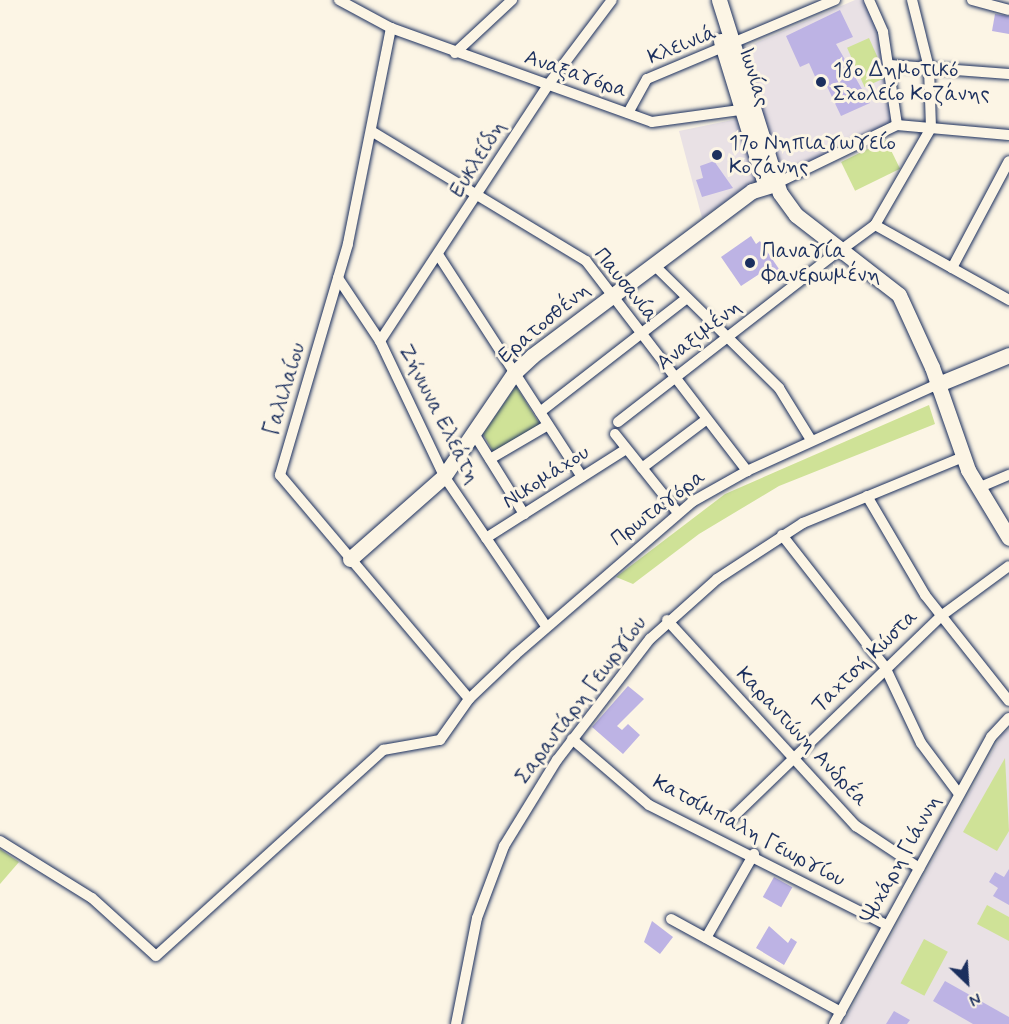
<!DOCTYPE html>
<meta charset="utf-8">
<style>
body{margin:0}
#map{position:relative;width:1009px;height:1024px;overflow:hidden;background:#fcf5e5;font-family:Mynerve,sans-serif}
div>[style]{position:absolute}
.built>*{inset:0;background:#e9e1e5}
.green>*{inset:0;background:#cfe297;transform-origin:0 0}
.building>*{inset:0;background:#bdb3e4;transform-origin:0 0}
.roads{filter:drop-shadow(0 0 2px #1b2f5e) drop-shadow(0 0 2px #1b2f5e)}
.street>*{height:10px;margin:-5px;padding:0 5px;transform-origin:5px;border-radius:5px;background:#fcf5e5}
.secondary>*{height:15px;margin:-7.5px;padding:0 7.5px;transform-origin:7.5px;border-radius:7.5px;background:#fcf5e5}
.dots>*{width:16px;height:16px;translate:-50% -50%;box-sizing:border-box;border:3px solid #fcf5e5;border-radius:50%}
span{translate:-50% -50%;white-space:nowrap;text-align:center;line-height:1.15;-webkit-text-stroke:6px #fcf5e5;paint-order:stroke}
.street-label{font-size:21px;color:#1b2f5e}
.poi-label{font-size:21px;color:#1b2f5e}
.left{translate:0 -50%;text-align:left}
.north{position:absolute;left:937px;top:952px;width:60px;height:60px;-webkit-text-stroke:4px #fcf5e5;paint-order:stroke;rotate:155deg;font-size:16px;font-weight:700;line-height:24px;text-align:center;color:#1b2f5e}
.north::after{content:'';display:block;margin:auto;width:21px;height:27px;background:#1b2f5e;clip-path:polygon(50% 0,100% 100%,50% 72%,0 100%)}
</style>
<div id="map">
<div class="built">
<i style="clip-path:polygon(855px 0,865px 0,880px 35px,894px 117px,884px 127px,781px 177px,744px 48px)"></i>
<i style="clip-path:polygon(737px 119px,757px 179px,702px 218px,679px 131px)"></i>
<i style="clip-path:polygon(1009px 729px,1009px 1024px,843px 1024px,1002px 734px)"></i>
</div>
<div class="green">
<i style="left:869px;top:38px;width:43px;height:24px;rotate:66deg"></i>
<i style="left:886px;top:140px;width:32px;height:50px;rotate:64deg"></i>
<i style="clip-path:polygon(516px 386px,541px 426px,494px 453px,483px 434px)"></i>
<i style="clip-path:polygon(929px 405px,935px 424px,779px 486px,699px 534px,633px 584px,616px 577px,725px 494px)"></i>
<i style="clip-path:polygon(1005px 758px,1009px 831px,997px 851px,963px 832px)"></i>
<i style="clip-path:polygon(0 849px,19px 862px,0 884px)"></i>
<i style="clip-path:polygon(987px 905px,1009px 917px,1009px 941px,977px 924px)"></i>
<i style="left:924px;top:939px;width:27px;height:50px;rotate:28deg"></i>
</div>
<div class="building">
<i style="clip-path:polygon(840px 10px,853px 37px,836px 44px,870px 103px,841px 116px,823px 78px,817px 81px,809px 63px,800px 67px,786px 36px)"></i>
<i style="clip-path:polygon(995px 14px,1009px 16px,1009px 34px,992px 31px)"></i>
<i style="clip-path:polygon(714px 161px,733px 188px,702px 197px,696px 180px,703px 178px,700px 166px)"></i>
<i style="clip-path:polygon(751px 236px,756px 244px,760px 241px,779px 269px,768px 277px,764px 271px,741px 286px,721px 257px)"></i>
<i style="clip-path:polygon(628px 686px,644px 699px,617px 726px,622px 730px,628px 724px,640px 735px,623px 754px,592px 727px)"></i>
<i style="clip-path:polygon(1009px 869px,1009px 905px,993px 896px,998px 888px,989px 882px,995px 872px,1004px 877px)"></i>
<i style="left:774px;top:877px;width:21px;height:23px;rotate:29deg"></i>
<i style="clip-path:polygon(652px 921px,673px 937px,660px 954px,644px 942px)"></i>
<i style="clip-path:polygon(769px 926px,788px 943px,791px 938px,797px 942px,784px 965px,756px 948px)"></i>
<i style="clip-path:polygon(945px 981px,1009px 1017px,1009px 1024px,973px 1024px,933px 1001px)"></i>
<i style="clip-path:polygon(894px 1011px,910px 1020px,907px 1024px,886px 1024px)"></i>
</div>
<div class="roads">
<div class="street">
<i style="left:339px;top:0;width:59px;rotate:28.3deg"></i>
<i style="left:391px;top:28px;width:277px;rotate:19.8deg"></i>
<i style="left:652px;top:122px;width:96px;rotate:-7.8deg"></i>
<i style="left:869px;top:0;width:35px;rotate:66deg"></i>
<i style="left:883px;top:32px;width:94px;rotate:81.4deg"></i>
<i style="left:972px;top:0;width:38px;rotate:15deg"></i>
<i style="left:391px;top:28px;width:220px;rotate:101.3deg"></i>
<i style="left:348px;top:244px;width:241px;rotate:106.4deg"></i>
<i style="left:280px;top:475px;width:293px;rotate:49.8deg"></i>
<i style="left:455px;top:53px;width:78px;rotate:-42.9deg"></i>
<i style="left:890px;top:65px;width:119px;rotate:4.3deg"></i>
<i style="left:628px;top:113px;width:39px;rotate:-61deg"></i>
<i style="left:647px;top:79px;width:204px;rotate:-22.8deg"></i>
<i style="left:897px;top:125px;width:112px;rotate:5.1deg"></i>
<i style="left:373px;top:132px;width:249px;rotate:31.2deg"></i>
<i style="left:586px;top:261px;width:265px;rotate:52.5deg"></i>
<i style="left:775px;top:184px;width:136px;rotate:-25.8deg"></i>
<i style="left:875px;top:225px;width:154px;rotate:29.2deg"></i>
<i style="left:841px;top:250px;width:42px;rotate:-36.3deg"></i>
<i style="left:875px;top:225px;width:112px;rotate:-60deg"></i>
<i style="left:931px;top:128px;width:60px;rotate:-91.9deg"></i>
<i style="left:929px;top:68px;width:70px;rotate:-104deg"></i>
<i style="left:439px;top:256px;width:263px;rotate:57.1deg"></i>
<i style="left:653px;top:264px;width:177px;rotate:44.5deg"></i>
<i style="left:779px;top:388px;width:61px;rotate:58.4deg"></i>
<i style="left:952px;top:268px;width:121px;rotate:-62deg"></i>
<i style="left:338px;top:278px;width:76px;rotate:56.3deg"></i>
<i style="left:380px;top:341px;width:149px;rotate:64.6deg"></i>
<i style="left:444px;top:476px;width:181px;rotate:55.8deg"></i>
<i style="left:380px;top:341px;width:306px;rotate:-56.7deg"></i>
<i style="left:548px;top:85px;width:106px;rotate:-53deg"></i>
<i style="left:540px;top:412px;width:186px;rotate:-37.8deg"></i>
<i style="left:618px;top:422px;width:271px;rotate:-37.8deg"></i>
<i style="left:473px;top:432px;width:97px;rotate:58.1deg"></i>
<i style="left:615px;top:434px;width:101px;rotate:51.4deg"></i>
<i style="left:490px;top:459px;width:67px;rotate:-30.4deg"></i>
<i style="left:642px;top:468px;width:81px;rotate:-37deg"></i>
<i style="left:978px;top:488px;width:34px;rotate:-23deg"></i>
<i style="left:867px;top:496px;width:115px;rotate:59.6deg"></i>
<i style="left:925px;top:595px;width:135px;rotate:51.6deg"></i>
<i style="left:782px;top:535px;width:167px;rotate:52deg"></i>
<i style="left:885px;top:667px;width:84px;rotate:64.7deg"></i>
<i style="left:921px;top:743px;width:64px;rotate:53.3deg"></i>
<i style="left:486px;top:538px;width:166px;rotate:-32.4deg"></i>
<i style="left:667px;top:620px;width:280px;rotate:47.5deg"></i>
<i style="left:856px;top:826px;width:76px;rotate:33.7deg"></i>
<i style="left:572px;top:739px;width:101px;rotate:40.6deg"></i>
<i style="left:649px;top:805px;width:267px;rotate:26.8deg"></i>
<i style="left:731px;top:819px;width:292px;rotate:-44deg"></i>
<i style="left:941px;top:616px;width:84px;rotate:-36.3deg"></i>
<i style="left:0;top:841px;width:108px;rotate:31.8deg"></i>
<i style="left:92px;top:898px;width:86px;rotate:42.2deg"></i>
<i style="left:156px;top:956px;width:307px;rotate:-42.2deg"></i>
<i style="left:383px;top:750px;width:58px;rotate:-10deg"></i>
<i style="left:440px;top:740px;width:50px;rotate:-54.7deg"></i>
<i style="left:469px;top:699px;width:64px;rotate:-43.7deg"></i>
<i style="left:515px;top:655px;width:234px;rotate:-40.8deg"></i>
<i style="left:692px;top:502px;width:63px;rotate:-29.4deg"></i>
<i style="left:747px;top:471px;width:208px;rotate:-24.5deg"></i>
<i style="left:671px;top:919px;width:194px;rotate:28.7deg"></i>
<i style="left:706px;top:938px;width:97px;rotate:-60.3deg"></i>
<i style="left:456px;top:1024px;width:108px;rotate:-78.8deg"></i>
<i style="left:477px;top:918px;width:77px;rotate:-69.4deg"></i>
<i style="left:504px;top:846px;width:101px;rotate:-58.4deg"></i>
<i style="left:557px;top:760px;width:153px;rotate:-52.5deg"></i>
<i style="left:650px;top:639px;width:90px;rotate:-41.8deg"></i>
<i style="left:717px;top:579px;width:103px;rotate:-33.1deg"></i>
<i style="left:803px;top:523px;width:173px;rotate:-22.4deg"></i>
<i style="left:834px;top:1024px;width:327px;rotate:-61.3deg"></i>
<i style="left:991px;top:737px;width:26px;rotate:-47deg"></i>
</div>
<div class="secondary">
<i style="left:719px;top:0;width:202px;rotate:72.5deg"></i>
<i style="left:780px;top:193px;width:27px;rotate:54deg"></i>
<i style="left:796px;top:215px;width:130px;rotate:37.8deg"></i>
<i style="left:899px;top:295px;width:79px;rotate:65.4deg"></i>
<i style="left:932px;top:367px;width:109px;rotate:70.7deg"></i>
<i style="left:968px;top:470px;width:79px;rotate:58.9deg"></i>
<i style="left:721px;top:41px;width:150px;rotate:72.9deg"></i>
<i style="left:936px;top:385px;width:79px;rotate:-22.3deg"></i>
<i style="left:350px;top:559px;width:125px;rotate:-41.4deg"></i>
<i style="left:444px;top:476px;width:125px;rotate:-55.8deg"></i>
<i style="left:514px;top:373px;width:25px;rotate:-43deg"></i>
<i style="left:532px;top:356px;width:275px;rotate:-36.9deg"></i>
<i style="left:752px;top:191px;width:24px;rotate:-17deg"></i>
</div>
</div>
<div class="dots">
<i style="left:821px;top:82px;background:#1b2f5e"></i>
<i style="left:717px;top:155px;background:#1b2f5e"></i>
<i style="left:750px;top:263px;background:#1b2f5e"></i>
</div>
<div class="street-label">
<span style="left:682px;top:45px;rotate:-22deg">Κλεινιά</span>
<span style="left:576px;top:74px;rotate:19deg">Αναξαγόρα</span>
<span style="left:754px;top:77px;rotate:73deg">Ιωνίας</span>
<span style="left:478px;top:159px;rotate:-58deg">Ευκλείδη</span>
<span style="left:626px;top:285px;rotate:51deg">Παυσανία</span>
<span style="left:544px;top:323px;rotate:-40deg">Ερατοσθένη</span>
<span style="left:699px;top:335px;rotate:-38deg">Αναξιμένη</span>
<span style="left:285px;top:389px;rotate:-73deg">Γαλιλαίου</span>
<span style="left:439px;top:414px;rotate:63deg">Ζήνωνα Ελεάτη</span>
<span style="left:546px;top:477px;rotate:-33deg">Νικομάχου</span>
<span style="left:658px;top:508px;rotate:-37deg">Πρωταγόρα</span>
<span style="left:865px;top:661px;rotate:-44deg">Ταχτσή Κώστα</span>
<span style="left:581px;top:700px;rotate:-53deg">Σαραντάρη Γεωργίου</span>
<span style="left:802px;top:737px;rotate:47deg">Καραντώνη Ανδρέα</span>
<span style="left:749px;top:831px;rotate:28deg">Κατσίμπαλη Γεωργίου</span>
<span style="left:901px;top:859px;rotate:-61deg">Ψυχάρη Γιάννη</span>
</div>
<div class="poi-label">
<span class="left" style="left:833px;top:82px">18ο Δημοτικό<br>Σχολείο Κοζάνης</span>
<span class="left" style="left:729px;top:155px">17ο Νηπιαγωγείο<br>Κοζάνης</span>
<span class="left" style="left:762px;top:263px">Παναγία<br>Φανερωμένη</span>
</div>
<div class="north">N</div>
</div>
